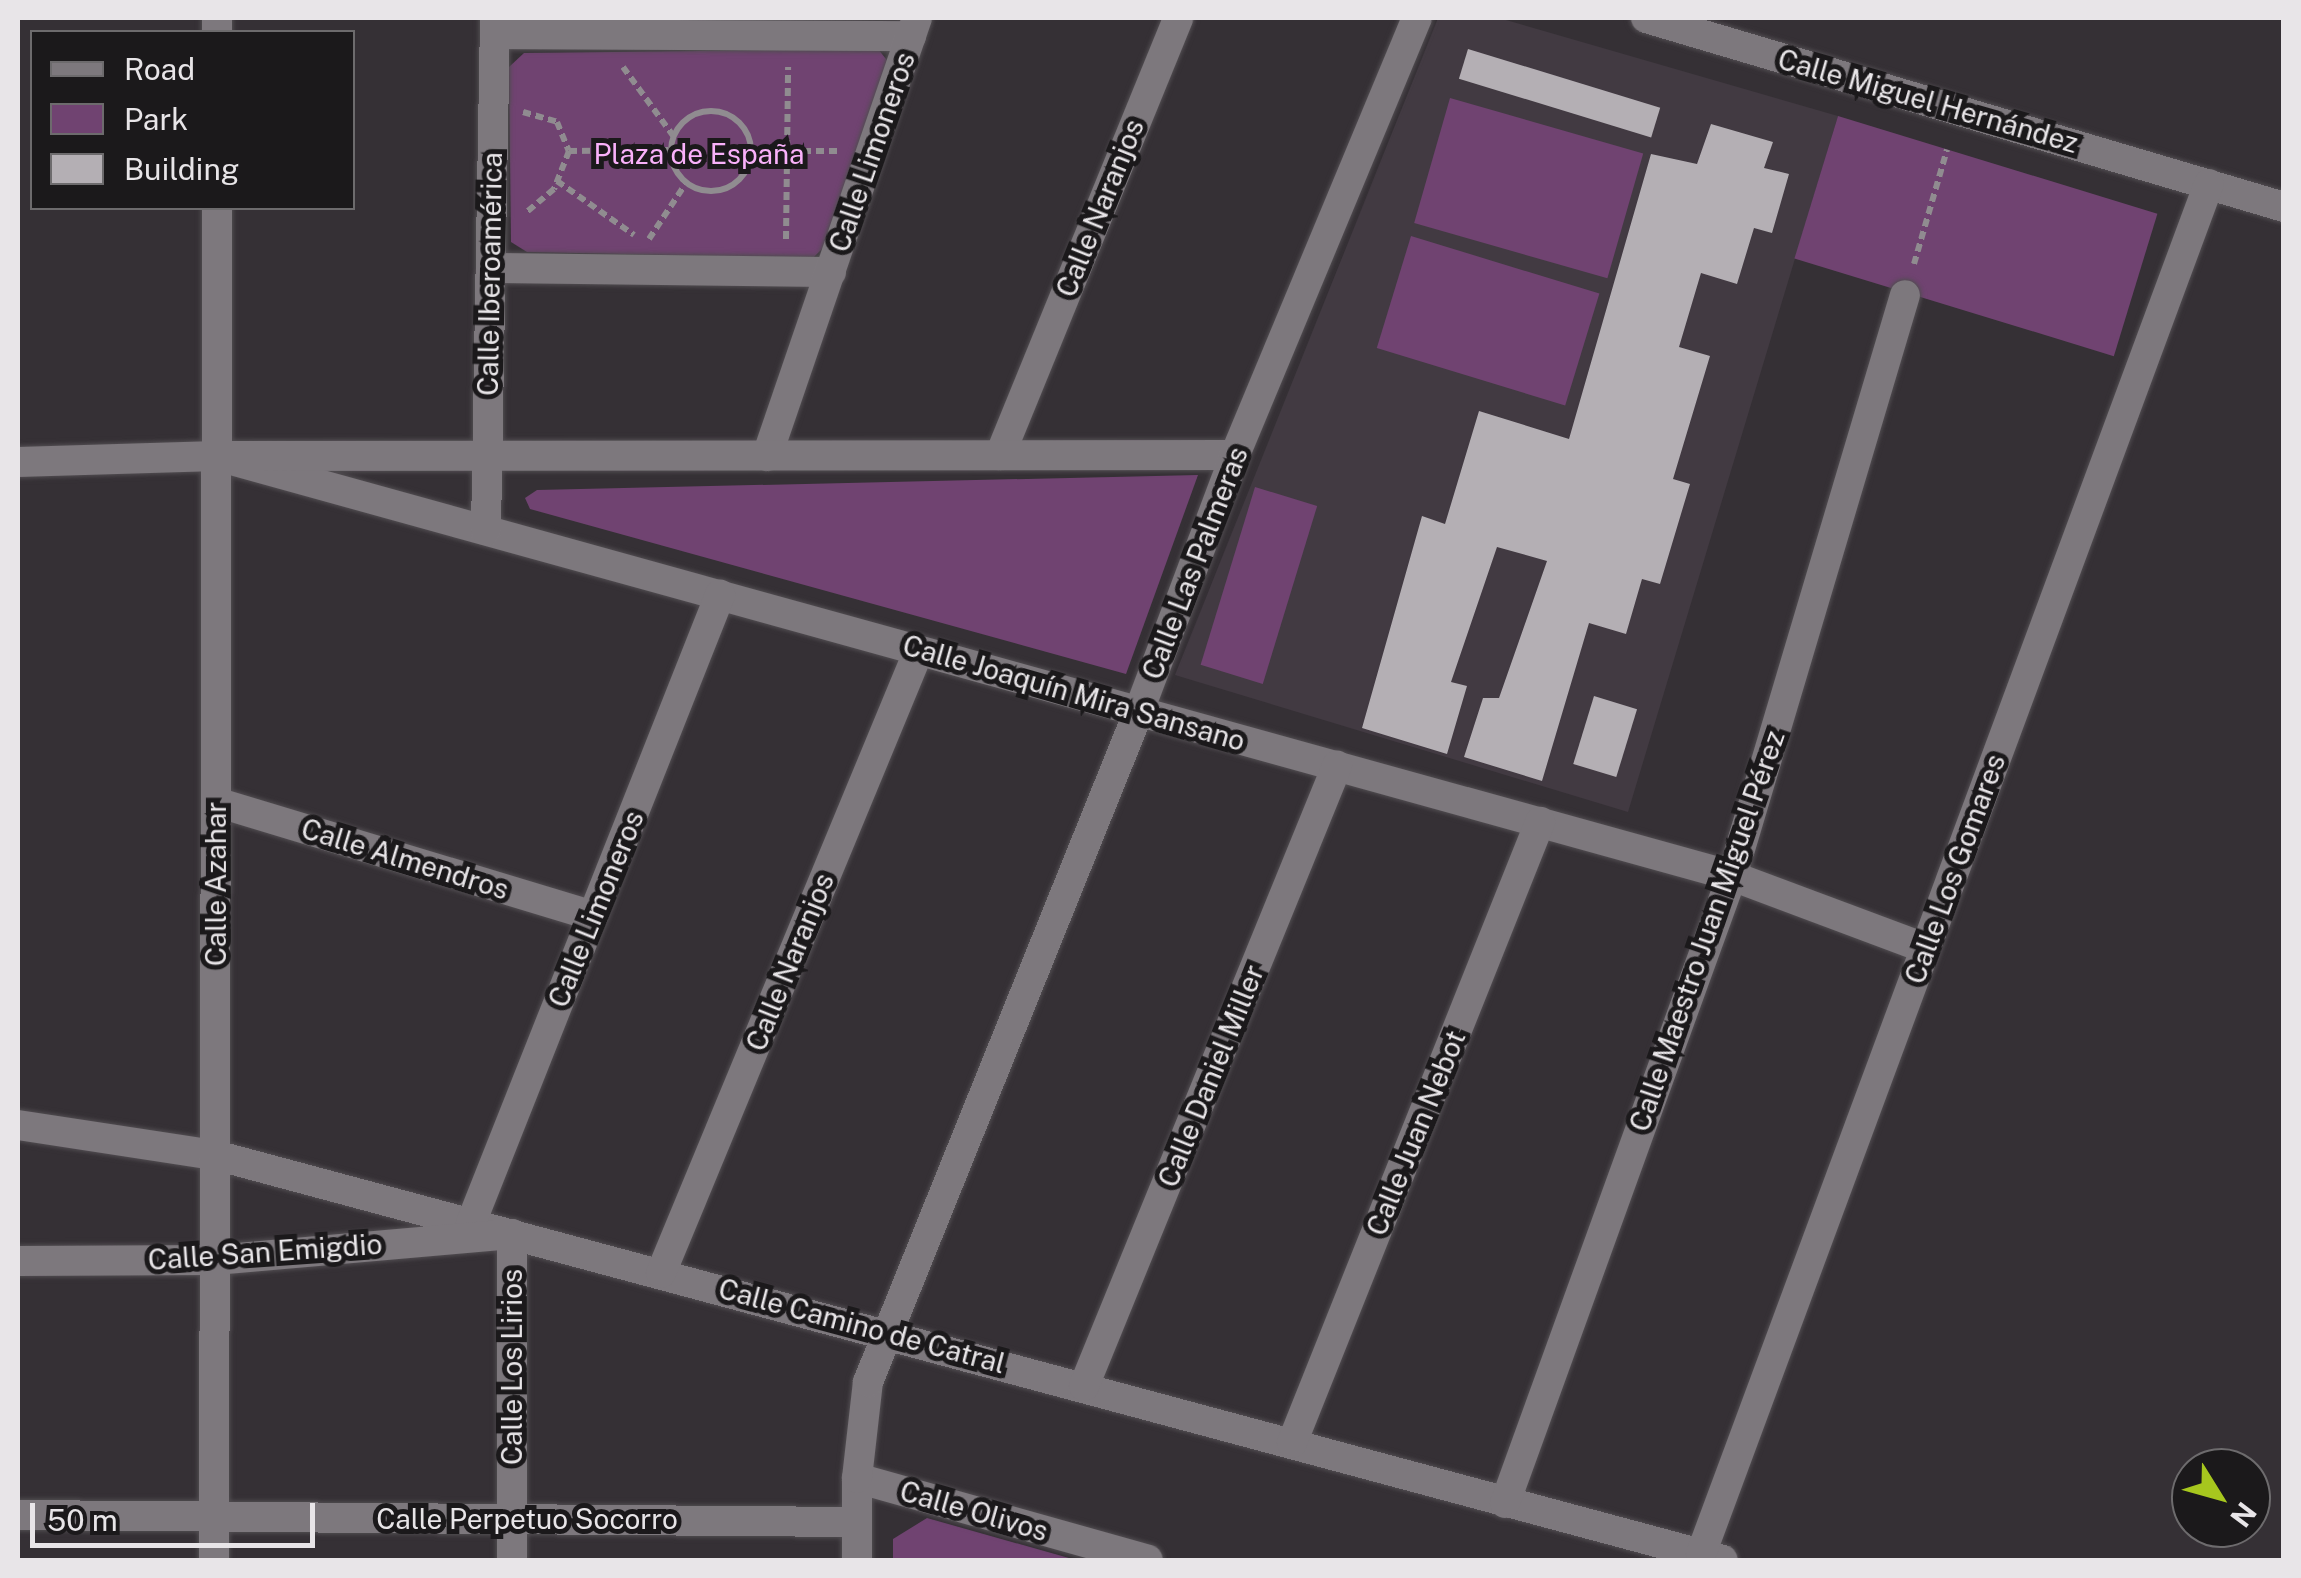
<!DOCTYPE html>
<meta charset="utf-8">
<style>
body{margin:0}
#map{position:relative;width:2301px;height:1578px;overflow:hidden;background:#353035;font-family:"Public Sans",sans-serif}
div>[style]{position:absolute}
.built>*{inset:0;background:#423a42}
.green>*{inset:0;background:#704371;transform-origin:0 0}
.building>*{inset:0;background:#b4afb4;transform-origin:0 0}
.path>*{height:6px;margin-top:-3px;transform-origin:0;background:repeating-linear-gradient(90deg,#908c90 0 8px,transparent 0 13px)}
.path>.ring{margin:-3px;padding:0;box-sizing:content-box;background:none;border:6px solid #908c90;border-radius:50%}
.roads{filter:drop-shadow(0 0 2px #514d51) drop-shadow(0 0 2px #514d51)}
.minor>*{height:30px;margin:-15px;padding:0 15px;transform-origin:15px;border-radius:15px;background:#7d787d}
span{translate:-50% -50%;white-space:nowrap;text-align:center;line-height:1.15;-webkit-text-stroke:10px #1b191b;paint-order:stroke}
.street-label{font-size:28px;color:#e8e5e8}
.park-label{font-size:28px;color:#f9b1fa}
.frame{position:absolute;inset:0;border:20px solid #e8e5e8;pointer-events:none}
.legend{position:absolute;left:30px;top:30px;width:325px;height:180px;box-sizing:border-box;background:#1b191b;border:2px solid #6d6b6d;margin:0;padding:12px 18px;list-style:none;font-size:30px;color:#e8e5e8}
.legend li{display:flex;align-items:center;gap:20px;height:50px}
.legend b{width:50px;border:2px solid #6d6b6d}
.north{position:absolute;left:2171px;top:1448px;width:100px;height:100px;box-sizing:border-box;background:#1b191b;border:2px solid #6d6b6d;border-radius:50%;rotate:127deg;font-size:28px;font-weight:700;line-height:40px;text-align:center;color:#e8e5e8}
.north::after{content:'';display:block;margin:auto;width:35px;height:45px;background:#a7c71e;clip-path:polygon(50% 0,100% 100%,50% 72%,0 100%)}
.scale{position:absolute;left:30px;top:1503px;width:285px;height:45px;box-sizing:border-box;border:5px solid #e8e5e8;border-top:0;padding-left:12px;font-size:30px;line-height:35px;white-space:nowrap;color:#e8e5e8;-webkit-text-stroke:8px #1b191b;paint-order:stroke}
</style>
<div id="map">
<div class="built">
<i style="clip-path:polygon(1438px 18px,1499px 18px,1838px 116px,1628px 812px,1175px 675px)"></i>
</div>
<div class="green">
<i style="clip-path:polygon(878px 49px,890px 64px,828px 243px,813px 258px,527px 252px,511px 242px,509px 67px,524px 53px)"></i>
<i style="left:1450px;top:98px;width:201px;height:130px;rotate:16deg"></i>
<i style="left:1838px;top:116px;width:334px;height:149px;rotate:17deg"></i>
<i style="left:1411px;top:236px;width:197px;height:117px;rotate:17deg"></i>
<i style="clip-path:polygon(1198px 475px,1126px 674px,530px 509px,525px 498px,537px 490px)"></i>
<i style="left:1255px;top:487px;width:65px;height:186px;rotate:17deg"></i>
<i style="clip-path:polygon(927px 1518px,1076px 1560px,893px 1560px,893px 1539px)"></i>
</div>
<div class="building">
<i style="left:1468px;top:49px;width:201px;height:31px;rotate:17deg"></i>
<i style="clip-path:polygon(1711px 124px,1773px 142px,1764px 168px,1789px 174px,1772px 233px,1754px 228px,1737px 284px,1701px 273px,1679px 347px,1710px 356px,1673px 479px,1690px 484px,1660px 584px,1642px 579px,1626px 634px,1589px 623px,1542px 781px,1464px 757px,1483px 698px,1499px 698px,1547px 561px,1497px 547px,1451px 682px,1467px 686px,1447px 754px,1362px 728px,1422px 516px,1445px 524px,1479px 411px,1569px 439px,1651px 154px,1697px 164px)"></i>
<i style="left:1594px;top:696px;width:45px;height:71px;rotate:17deg"></i>
</div>
<div class="path">
<i style="left:623px;top:67px;width:87px;rotate:53.9deg"></i>
<i class="ring" style="left:671px;top:111px;width:74px;height:74px"></i>
<i style="left:523px;top:112px;width:35px;rotate:16deg"></i>
<i style="left:557px;top:122px;width:31px;rotate:68deg"></i>
<i style="left:569px;top:151px;width:41px;rotate:111.5deg"></i>
<i style="left:554px;top:189px;width:38px;rotate:140deg"></i>
<i style="left:569px;top:151px;width:102px;rotate:-0.6deg"></i>
<i style="left:751px;top:151px;width:89px"></i>
<i style="left:557px;top:181px;width:94px;rotate:35deg"></i>
<i style="left:649px;top:239px;width:67px;rotate:-56.5deg"></i>
<i style="left:786px;top:239px;width:172px;rotate:-89.3deg"></i>
<i style="left:1914px;top:264px;width:119px;rotate:-73.9deg"></i>
</div>
<div class="roads">
<div class="minor">
<i style="left:1646px;top:18px;width:665px;rotate:16.5deg"></i>
<i style="left:217px;top:32px;width:14px;rotate:-90deg"></i>
<i style="left:495px;top:34px;width:416px;rotate:0.3deg"></i>
<i style="left:491px;top:268px;width:340px;rotate:0.7deg"></i>
<i style="left:1000px;top:455px;width:472px;rotate:-67.8deg"></i>
<i style="left:217px;top:456px;width:1572px;rotate:15.49deg"></i>
<i style="left:1732px;top:876px;width:206px;rotate:20.5deg"></i>
<i style="left:767px;top:456px;width:463px;rotate:-71.1deg"></i>
<i style="left:18px;top:462px;width:199px;rotate:-1.7deg"></i>
<i style="left:217px;top:456px;width:1018px;rotate:-0.06deg"></i>
<i style="left:486px;top:530px;width:512px;rotate:-88.99deg"></i>
<i style="left:216px;top:802px;width:394px;rotate:16.8deg"></i>
<i style="left:18px;top:1125px;width:199px;rotate:8.7deg"></i>
<i style="left:215px;top:1155px;width:1561px;rotate:15.03deg"></i>
<i style="left:471px;top:1223px;width:676px;rotate:-68.37deg"></i>
<i style="left:18px;top:1261px;width:197px;rotate:-0.3deg"></i>
<i style="left:215px;top:1260px;width:298px;rotate:-5deg"></i>
<i style="left:512px;top:1234px;width:326px;rotate:90deg"></i>
<i style="left:661px;top:1273px;width:674px;rotate:-67.5deg"></i>
<i style="left:1084px;top:1386px;width:670px;rotate:-67.8deg"></i>
<i style="left:1292px;top:1443px;width:669px;rotate:-68.23deg"></i>
<i style="left:857px;top:1478px;width:302px;rotate:15.7deg"></i>
<i style="left:1505px;top:1503px;width:667px;rotate:-70.1deg"></i>
<i style="left:1732px;top:876px;width:606px;rotate:-73.42deg"></i>
<i style="left:18px;top:1515px;width:839px;rotate:0.48deg"></i>
<i style="left:1701px;top:1554px;width:1461px;rotate:-69.66deg"></i>
<i style="left:214px;top:1560px;width:1352px;rotate:-89.87deg"></i>
<i style="left:857px;top:1560px;width:82px;rotate:-90deg"></i>
<i style="left:857px;top:1478px;width:97px;rotate:-83.5deg"></i>
<i style="left:868px;top:1382px;width:724px;rotate:-68.01deg"></i>
<i style="left:1139px;top:711px;width:273px;rotate:-69.4deg"></i>
<i style="left:1235px;top:455px;width:473px;rotate:-67.4deg"></i>
</div>
</div>
<div class="street-label">
<span style="left:1928px;top:101px;rotate:16deg">Calle Miguel Hernández</span>
<span style="left:872px;top:152px;rotate:-71deg">Calle Limoneros</span>
<span style="left:1100px;top:208px;rotate:-68deg">Calle Naranjos</span>
<span style="left:490px;top:274px;rotate:-89deg">Calle Iberoamérica</span>
<span style="left:1195px;top:563px;rotate:-69deg">Calle Las Palmeras</span>
<span style="left:1074px;top:693px;rotate:16deg">Calle Joaquín Mira Sansano</span>
<span style="left:405px;top:859px;rotate:17deg">Calle Almendros</span>
<span style="left:1955px;top:869px;rotate:-70deg">Calle Los Gomares</span>
<span style="left:216px;top:884px;rotate:-90deg">Calle Azahar</span>
<span style="left:596px;top:909px;rotate:-68deg">Calle Limoneros</span>
<span style="left:1707px;top:931px;rotate:-71deg">Calle Maestro Juan Miguel Pérez</span>
<span style="left:790px;top:962px;rotate:-68deg">Calle Naranjos</span>
<span style="left:1211px;top:1076px;rotate:-68deg">Calle Daniel Miller</span>
<span style="left:1416px;top:1133px;rotate:-68deg">Calle Juan Nebot</span>
<span style="left:265px;top:1252px;rotate:-4deg">Calle San Emigdio</span>
<span style="left:862px;top:1326px;rotate:15deg">Calle Camino de Catral</span>
<span style="left:512px;top:1367px;rotate:-90deg">Calle Los Lirios</span>
<span style="left:974px;top:1511px;rotate:16deg">Calle Olivos</span>
<span style="left:527px;top:1519px">Calle Perpetuo Socorro</span>
</div>
<div class="park-label">
<span style="left:699px;top:154px">Plaza de España</span>
</div>
<div class="frame"></div>
<ul class="legend">
<li><b style="height:12px;background:#7d787d"></b>Road</li>
<li><b style="height:28px;background:#704371"></b>Park</li>
<li><b style="height:28px;background:#b4afb4"></b>Building</li>
</ul>
<div class="north">N</div>
<div class="scale">50 m</div>
</div>
